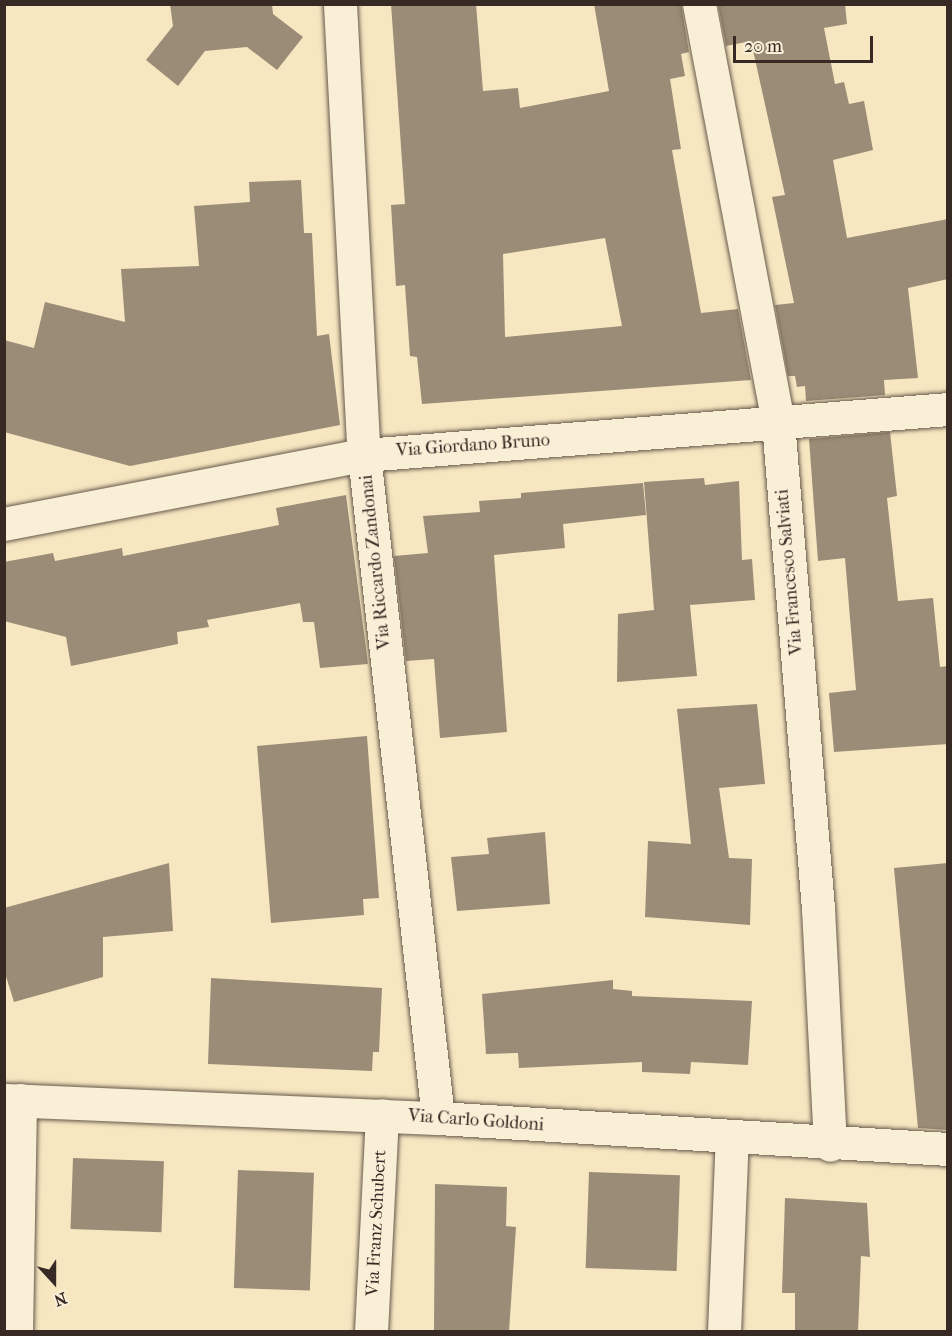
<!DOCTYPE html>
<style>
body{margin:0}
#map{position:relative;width:952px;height:1336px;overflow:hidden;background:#f6e7c1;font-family:"IM FELL French Canon",serif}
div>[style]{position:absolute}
.building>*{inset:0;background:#9a8c76;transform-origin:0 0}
.roads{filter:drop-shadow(0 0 2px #67594b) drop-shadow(0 0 2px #67594b)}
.minor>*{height:33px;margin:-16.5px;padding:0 16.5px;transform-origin:16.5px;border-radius:16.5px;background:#f9efd7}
span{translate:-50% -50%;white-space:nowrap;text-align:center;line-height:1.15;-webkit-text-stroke:4.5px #f9efd7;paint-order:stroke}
.street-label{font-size:18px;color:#372a24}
.frame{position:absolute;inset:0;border:6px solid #372a24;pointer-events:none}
.north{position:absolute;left:24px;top:1252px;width:60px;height:60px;-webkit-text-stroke:4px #f9efd7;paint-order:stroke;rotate:159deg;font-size:16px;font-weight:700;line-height:24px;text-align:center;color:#372a24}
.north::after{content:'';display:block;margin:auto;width:21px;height:27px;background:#372a24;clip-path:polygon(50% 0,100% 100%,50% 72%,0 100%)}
.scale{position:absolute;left:733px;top:36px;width:140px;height:27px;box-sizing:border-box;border:3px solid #372a24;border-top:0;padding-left:8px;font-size:18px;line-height:21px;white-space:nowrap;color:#372a24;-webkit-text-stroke:4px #f9efd7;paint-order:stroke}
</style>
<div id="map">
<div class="building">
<i style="clip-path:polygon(170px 4px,272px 4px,273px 14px,303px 37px,277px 70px,247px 47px,205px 51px,178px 86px,146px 60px,173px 26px)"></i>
<i style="clip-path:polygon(evenodd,391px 4px,476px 4px,483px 91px,518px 88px,520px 108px,609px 91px,594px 4px,681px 4px,689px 52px,681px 54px,685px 76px,670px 79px,681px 149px,672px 150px,701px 313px,738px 309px,751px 380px,422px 404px,417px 357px,410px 356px,405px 285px,396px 286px,391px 205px,405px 204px,391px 4px,605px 238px,622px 326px,505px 337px,503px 254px,605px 238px)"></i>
<i style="clip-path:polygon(718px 4px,845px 4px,847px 24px,824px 28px,835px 84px,844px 82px,849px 104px,864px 101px,873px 150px,833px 160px,847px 238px,948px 219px,948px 279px,908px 288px,918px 378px,884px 380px,885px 395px,806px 401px,805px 386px,797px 387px,795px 376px,788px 376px,775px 305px,794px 303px,772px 197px,785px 195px,751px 41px,726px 46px)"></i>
<i style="clip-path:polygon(301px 180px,304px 233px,312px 233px,317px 336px,329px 334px,340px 425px,130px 466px,4px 432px,4px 340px,34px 348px,45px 302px,125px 322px,121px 269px,199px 266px,194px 206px,250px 202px,249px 182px)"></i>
<i style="clip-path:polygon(890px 432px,897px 496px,887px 498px,898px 601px,933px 598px,940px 667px,948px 666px,948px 744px,834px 752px,829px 693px,856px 690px,845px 558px,818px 561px,809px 439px)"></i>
<i style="clip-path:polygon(704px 478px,705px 485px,739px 481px,742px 560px,752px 559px,755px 600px,690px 605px,697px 676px,617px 682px,618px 614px,654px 610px,644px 482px)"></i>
<i style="clip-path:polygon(643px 483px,646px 515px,563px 524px,565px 548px,494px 555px,507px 732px,440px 738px,434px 659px,406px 661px,394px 556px,428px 553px,423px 516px,480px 512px,479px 501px,521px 498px,521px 493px)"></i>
<i style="clip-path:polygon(346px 495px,368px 664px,320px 668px,314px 622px,303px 622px,300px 603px,207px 620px,209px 627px,177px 632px,178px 644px,71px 666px,66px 637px,4px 621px,4px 562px,53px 553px,55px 561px,122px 548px,123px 556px,279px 525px,276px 508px)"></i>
<i style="clip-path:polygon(757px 704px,765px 784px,719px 788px,729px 858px,752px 859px,750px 925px,645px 917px,648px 841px,691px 844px,677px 709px)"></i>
<i style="clip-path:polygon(367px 736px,379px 898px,363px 899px,364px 915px,271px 923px,257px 746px)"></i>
<i style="clip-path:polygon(545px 832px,550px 904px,457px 911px,451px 857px,489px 854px,487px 838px)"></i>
<i style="clip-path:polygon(169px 863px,173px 931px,103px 937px,103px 977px,14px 1002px,4px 970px,4px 908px)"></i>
<i style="clip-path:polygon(948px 863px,948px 1130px,918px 1128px,894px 868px)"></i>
<i style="clip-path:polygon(211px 978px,382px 988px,379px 1052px,373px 1052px,372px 1071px,208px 1064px)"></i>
<i style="clip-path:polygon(613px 980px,613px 989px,632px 991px,632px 996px,752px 1001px,748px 1065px,691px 1062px,690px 1074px,642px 1072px,642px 1062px,519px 1068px,518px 1053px,486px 1054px,482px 994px)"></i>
<i style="left:73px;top:1158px;width:91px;height:71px;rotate:2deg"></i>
<i style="left:238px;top:1170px;width:76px;height:118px;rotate:2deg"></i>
<i style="left:589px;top:1172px;width:91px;height:96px;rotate:2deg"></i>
<i style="clip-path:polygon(435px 1184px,507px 1187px,506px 1226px,516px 1227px,509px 1332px,434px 1332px)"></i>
<i style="clip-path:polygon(785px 1198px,867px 1203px,870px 1257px,861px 1256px,858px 1332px,795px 1332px,795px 1293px,782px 1293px)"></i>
</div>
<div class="roads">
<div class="minor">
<i style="left:340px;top:4px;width:452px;rotate:87deg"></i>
<i style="left:364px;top:455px;width:667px;rotate:83.63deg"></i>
<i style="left:699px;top:4px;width:425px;rotate:79.3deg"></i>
<i style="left:778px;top:422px;width:488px;rotate:85.3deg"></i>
<i style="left:818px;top:908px;width:237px;rotate:87.1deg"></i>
<i style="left:4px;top:524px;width:367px;rotate:-10.9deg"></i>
<i style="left:364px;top:455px;width:586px;rotate:-4.5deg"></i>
<i style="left:4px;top:1100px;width:434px;rotate:2.4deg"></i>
<i style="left:438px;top:1118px;width:511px;rotate:3.48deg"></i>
<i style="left:16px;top:1332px;width:232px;rotate:-89deg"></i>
<i style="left:371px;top:1332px;width:217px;rotate:-87.1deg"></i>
<i style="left:724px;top:1332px;width:196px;rotate:-87.7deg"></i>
</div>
</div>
<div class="street-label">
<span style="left:473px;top:446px;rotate:-4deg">Via Giordano Bruno</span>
<span style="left:376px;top:562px;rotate:-96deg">Via Riccardo Zandonai</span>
<span style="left:790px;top:572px;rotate:-95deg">Via Francesco Salviati</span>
<span style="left:476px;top:1121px;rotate:4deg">Via Carlo Goldoni</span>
<span style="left:377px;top:1223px;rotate:-87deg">Via Franz Schubert</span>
</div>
<div class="frame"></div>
<div class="north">N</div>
<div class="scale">20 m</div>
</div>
